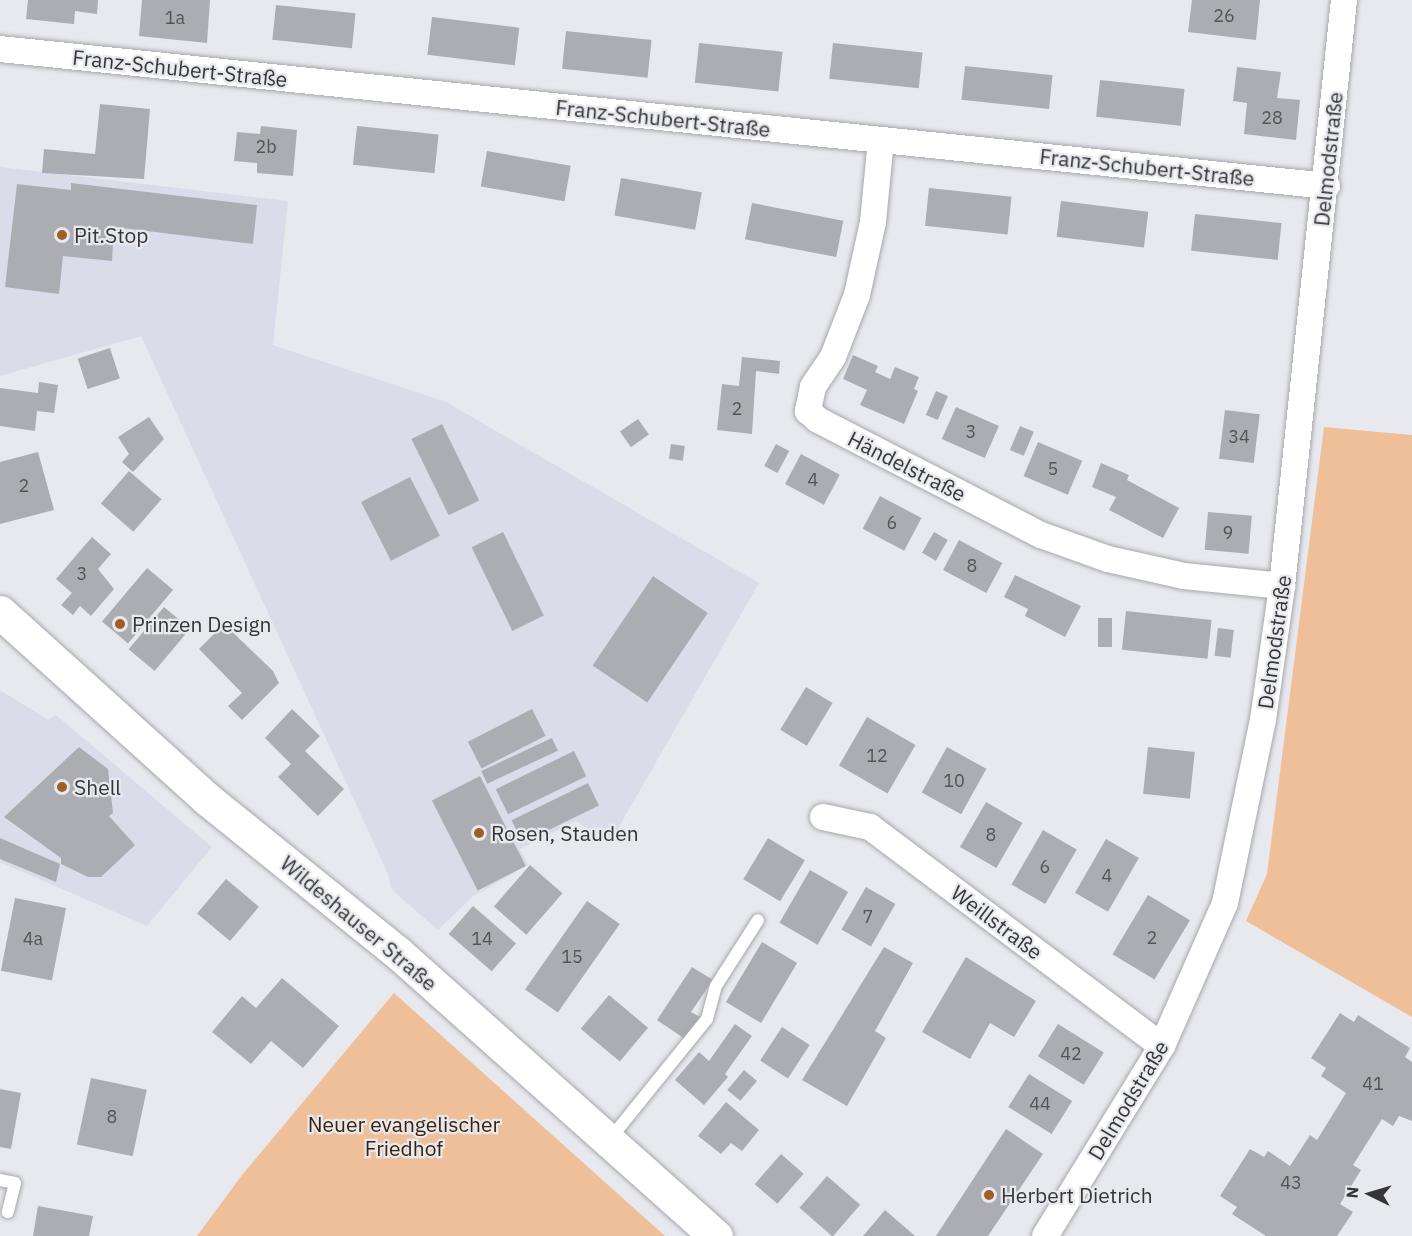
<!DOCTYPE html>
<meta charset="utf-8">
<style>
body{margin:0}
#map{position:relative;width:1412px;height:1236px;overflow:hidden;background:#e8e9ee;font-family:"IBM Plex Sans",sans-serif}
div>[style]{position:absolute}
.built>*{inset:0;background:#dadce9}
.green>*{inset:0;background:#efbf9a}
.building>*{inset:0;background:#acadb2;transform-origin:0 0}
.roads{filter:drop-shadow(0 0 2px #a7a7ad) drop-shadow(0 0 2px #a7a7ad)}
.lane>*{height:12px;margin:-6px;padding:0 6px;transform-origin:6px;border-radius:6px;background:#fff}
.street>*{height:26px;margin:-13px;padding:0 13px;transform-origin:13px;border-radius:13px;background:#fff}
.secondary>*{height:33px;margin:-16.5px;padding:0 16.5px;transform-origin:16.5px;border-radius:16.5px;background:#fff}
.dots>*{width:16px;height:16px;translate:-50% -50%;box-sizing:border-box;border:3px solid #e8e9ee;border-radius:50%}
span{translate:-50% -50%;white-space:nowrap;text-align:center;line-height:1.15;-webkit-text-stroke:4.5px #e8e9ee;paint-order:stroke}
.number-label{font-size:18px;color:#545456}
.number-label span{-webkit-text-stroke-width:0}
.street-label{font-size:21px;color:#363638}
.poi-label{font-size:21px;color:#363638}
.left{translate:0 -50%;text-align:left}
.park-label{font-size:21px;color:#3c220b}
.north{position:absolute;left:1340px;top:1164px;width:60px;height:60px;-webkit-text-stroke:4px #e8e9ee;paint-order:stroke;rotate:275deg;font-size:16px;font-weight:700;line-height:24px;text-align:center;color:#363638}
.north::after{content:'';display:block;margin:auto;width:21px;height:27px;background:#363638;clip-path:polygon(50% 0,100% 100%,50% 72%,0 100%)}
</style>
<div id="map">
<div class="built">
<i style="clip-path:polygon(0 167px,288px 201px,273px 345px,446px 402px,759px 583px,609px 844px,576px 821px,520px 849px,528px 865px,472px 897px,438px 930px,392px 890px,388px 874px,141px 336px,0 376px)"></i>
<i style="clip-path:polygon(0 690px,48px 720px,56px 715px,212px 847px,147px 926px,0 862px)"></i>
</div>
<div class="green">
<i style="clip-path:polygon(1324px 427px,1412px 435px,1412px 1017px,1246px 921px,1267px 874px)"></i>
<i style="clip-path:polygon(394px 993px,665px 1236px,197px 1236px,242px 1175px)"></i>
</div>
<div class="building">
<i style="clip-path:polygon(28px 0,98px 0,97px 14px,75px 11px,74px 24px,26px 19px)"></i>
<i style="clip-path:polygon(142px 0,210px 0,207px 43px,139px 36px)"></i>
<i style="clip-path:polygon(1192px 0,1260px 0,1256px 40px,1188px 32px)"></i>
<i style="left:276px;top:5px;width:80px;height:35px;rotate:6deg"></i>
<i style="left:432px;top:17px;width:88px;height:38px;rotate:7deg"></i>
<i style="left:566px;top:31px;width:86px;height:38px;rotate:6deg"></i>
<i style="left:699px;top:43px;width:84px;height:40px;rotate:6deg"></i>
<i style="left:833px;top:43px;width:90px;height:36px;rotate:6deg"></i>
<i style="left:965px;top:66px;width:88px;height:34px;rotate:6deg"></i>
<i style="clip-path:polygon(1237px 67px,1281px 72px,1277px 98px,1300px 100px,1296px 140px,1244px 134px,1247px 103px,1233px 101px)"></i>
<i style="left:1100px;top:80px;width:85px;height:37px;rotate:6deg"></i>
<i style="clip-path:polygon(100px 104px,150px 109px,144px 179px,42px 173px,44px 149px,95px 154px)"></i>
<i style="clip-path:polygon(261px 126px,297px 130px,293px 176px,257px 173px,257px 163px,234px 161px,237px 132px,260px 134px)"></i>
<i style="left:357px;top:126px;width:82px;height:39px;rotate:6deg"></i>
<i style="left:487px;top:151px;width:85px;height:36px;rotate:10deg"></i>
<i style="left:621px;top:178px;width:82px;height:38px;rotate:10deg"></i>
<i style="clip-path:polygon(71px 183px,257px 205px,253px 244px,114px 227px,112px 261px,63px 256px,59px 294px,5px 287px,17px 184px,71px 190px)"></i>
<i style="left:929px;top:188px;width:83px;height:38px;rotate:6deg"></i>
<i style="left:1061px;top:201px;width:88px;height:36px;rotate:7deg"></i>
<i style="left:752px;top:203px;width:93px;height:37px;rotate:11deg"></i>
<i style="left:1195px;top:214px;width:87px;height:37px;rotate:6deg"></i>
<i style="left:110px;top:348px;width:32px;height:34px;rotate:72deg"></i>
<i style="clip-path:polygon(853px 355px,878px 366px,875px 372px,890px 379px,895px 367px,919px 377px,914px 389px,918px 391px,904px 424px,860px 405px,867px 390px,843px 379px)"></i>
<i style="clip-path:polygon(742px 357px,780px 361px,779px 374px,756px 371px,752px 434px,717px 430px,722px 384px,739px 386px)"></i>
<i style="clip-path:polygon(39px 382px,58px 385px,54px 413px,37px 411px,35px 431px,0 426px,0 388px,38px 393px)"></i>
<i style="left:936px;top:391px;width:13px;height:26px;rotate:23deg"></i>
<i style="left:956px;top:407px;width:47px;height:35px;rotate:24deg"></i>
<i style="left:1225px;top:410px;width:35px;height:49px;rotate:7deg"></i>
<i style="clip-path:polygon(149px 417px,164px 439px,133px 472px,122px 462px,129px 454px,118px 437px)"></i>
<i style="left:638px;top:419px;width:19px;height:22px;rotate:55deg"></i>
<i style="left:442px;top:424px;width:85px;height:34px;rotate:64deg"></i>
<i style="left:1020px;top:426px;width:15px;height:26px;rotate:23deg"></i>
<i style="left:1038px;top:442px;width:48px;height:37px;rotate:23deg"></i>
<i style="left:671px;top:444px;width:14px;height:15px;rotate:8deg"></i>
<i style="left:776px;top:444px;width:15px;height:25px;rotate:28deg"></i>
<i style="clip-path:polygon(38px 452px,54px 510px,0 524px,0 462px)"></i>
<i style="left:801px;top:454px;width:44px;height:34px;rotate:28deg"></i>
<i style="clip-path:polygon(1101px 463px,1129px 475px,1127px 480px,1179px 508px,1163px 538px,1109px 510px,1116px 497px,1092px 487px)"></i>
<i style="left:129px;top:471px;width:43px;height:43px;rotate:41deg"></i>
<i style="left:410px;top:477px;width:66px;height:55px;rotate:63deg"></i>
<i style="left:880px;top:496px;width:47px;height:37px;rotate:28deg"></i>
<i style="left:1208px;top:512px;width:44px;height:38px;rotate:5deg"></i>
<i style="left:503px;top:532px;width:93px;height:35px;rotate:64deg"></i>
<i style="left:934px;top:532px;width:16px;height:24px;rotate:30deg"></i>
<i style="clip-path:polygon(92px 537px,111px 554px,98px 569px,114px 589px,91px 616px,80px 606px,73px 615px,61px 605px,72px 593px,56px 579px)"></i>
<i style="left:959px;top:540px;width:49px;height:34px;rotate:28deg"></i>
<i style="left:147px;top:568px;width:34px;height:70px;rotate:40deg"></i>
<i style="clip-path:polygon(1015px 575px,1081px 606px,1065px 637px,1025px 616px,1028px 609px,1004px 597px)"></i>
<i style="left:653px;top:576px;width:66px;height:108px;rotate:34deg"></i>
<i style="left:164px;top:607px;width:34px;height:55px;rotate:40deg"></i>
<i style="left:1126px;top:611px;width:86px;height:39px;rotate:6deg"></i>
<i style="left:1098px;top:618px;width:14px;height:29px"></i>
<i style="clip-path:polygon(224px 624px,273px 671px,279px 683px,242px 720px,228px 706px,242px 693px,199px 649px)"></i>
<i style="left:1218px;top:628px;width:16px;height:28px;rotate:7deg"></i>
<i style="left:806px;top:687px;width:31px;height:50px;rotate:31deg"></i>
<i style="clip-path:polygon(292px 709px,320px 736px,305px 751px,344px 789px,318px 816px,278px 777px,291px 764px,265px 738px)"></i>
<i style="left:532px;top:709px;width:30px;height:72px;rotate:63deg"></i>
<i style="left:867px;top:717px;width:56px;height:56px;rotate:30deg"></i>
<i style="left:552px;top:738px;width:14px;height:78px;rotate:65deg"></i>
<i style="clip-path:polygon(79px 747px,108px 769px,113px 813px,109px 816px,135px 845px,101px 877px,88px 877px,61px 864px,61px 858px,4px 817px)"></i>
<i style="left:947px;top:747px;width:45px;height:52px;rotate:29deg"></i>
<i style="left:1148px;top:747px;width:47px;height:47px;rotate:6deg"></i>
<i style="left:574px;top:751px;width:28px;height:87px;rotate:64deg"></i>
<i style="left:480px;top:776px;width:101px;height:54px;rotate:63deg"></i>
<i style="left:588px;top:783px;width:25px;height:85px;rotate:64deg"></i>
<i style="left:986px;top:802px;width:42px;height:52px;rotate:30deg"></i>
<i style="left:1043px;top:830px;width:39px;height:63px;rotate:30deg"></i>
<i style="clip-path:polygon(0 838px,60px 864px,56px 882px,0 859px)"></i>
<i style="left:768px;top:838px;width:43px;height:48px;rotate:31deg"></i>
<i style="left:1106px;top:839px;width:38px;height:62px;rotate:30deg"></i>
<i style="left:530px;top:865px;width:43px;height:55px;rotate:41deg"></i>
<i style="left:810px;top:870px;width:44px;height:61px;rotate:30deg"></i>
<i style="left:226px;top:879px;width:43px;height:45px;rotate:40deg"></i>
<i style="left:866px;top:887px;width:34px;height:49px;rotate:30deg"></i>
<i style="left:1148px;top:895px;width:49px;height:69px;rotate:31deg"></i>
<i style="left:15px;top:898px;width:52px;height:74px;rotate:11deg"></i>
<i style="left:587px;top:901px;width:40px;height:108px;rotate:35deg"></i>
<i style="left:473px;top:906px;width:57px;height:37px;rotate:41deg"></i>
<i style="left:762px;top:942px;width:41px;height:70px;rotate:31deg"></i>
<i style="clip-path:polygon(884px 947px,913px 963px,875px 1031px,886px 1038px,847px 1106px,802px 1080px)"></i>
<i style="clip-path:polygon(966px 957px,1036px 1001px,1014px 1037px,990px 1023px,970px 1059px,922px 1032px)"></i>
<i style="clip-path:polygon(692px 967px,713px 980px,691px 1012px,700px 1017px,685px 1039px,657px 1020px)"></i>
<i style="clip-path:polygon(282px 978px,339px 1026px,303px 1068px,271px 1041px,251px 1064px,212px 1032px,242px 996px,256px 1008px)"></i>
<i style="left:609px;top:995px;width:51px;height:44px;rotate:40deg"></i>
<i style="clip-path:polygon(1340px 1013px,1354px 1022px,1358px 1015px,1410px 1048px,1405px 1057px,1412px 1062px,1412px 1121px,1399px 1116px,1393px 1126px,1382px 1119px,1353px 1165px,1361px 1170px,1340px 1204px,1353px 1212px,1337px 1236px,1266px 1236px,1232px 1214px,1237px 1207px,1220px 1196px,1250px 1149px,1264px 1157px,1268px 1151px,1290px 1166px,1310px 1135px,1317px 1140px,1346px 1093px,1321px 1076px,1326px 1068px,1311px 1058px)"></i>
<i style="clip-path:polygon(735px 1024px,752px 1036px,725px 1074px,728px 1077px,704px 1105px,675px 1080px,699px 1052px,709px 1061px)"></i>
<i style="left:1058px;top:1024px;width:54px;height:38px;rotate:32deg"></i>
<i style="left:782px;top:1027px;width:33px;height:40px;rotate:33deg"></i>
<i style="left:744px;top:1070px;width:17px;height:26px;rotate:40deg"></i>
<i style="left:1029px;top:1074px;width:51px;height:39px;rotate:32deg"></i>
<i style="left:91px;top:1078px;width:57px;height:68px;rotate:12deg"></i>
<i style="clip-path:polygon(0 1089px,21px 1093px,11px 1149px,0 1147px)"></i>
<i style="clip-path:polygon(726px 1102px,759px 1130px,742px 1151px,731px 1143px,721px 1154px,698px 1136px)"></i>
<i style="clip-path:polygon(1006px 1129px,1043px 1154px,988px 1236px,936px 1236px)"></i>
<i style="left:781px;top:1154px;width:30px;height:40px;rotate:41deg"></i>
<i style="left:827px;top:1176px;width:44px;height:42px;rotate:41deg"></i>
<i style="clip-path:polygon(38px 1206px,93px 1216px,89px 1236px,33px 1236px)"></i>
<i style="clip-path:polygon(885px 1210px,915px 1236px,863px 1236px)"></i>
</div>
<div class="roads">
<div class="lane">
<i style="left:610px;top:1139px;width:154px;rotate:-51.1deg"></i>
<i style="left:707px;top:1019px;width:34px;rotate:-75deg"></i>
<i style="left:716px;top:986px;width:78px;rotate:-57.5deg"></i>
<i style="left:0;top:1180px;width:15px;rotate:11deg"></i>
<i style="left:15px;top:1183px;width:30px;rotate:104deg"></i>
</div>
<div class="street">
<i style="left:0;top:49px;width:1334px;rotate:5.89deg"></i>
<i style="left:881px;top:140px;width:82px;rotate:95.6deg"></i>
<i style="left:873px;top:222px;width:75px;rotate:102.4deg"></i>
<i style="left:857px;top:295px;width:66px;rotate:111.2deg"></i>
<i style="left:833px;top:357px;width:36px;rotate:124deg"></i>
<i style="left:813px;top:387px;width:25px;rotate:102deg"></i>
<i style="left:808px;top:411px;width:13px;rotate:42deg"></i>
<i style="left:818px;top:420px;width:251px;rotate:27.3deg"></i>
<i style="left:1041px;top:535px;width:71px;rotate:19.7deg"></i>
<i style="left:1108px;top:559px;width:78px;rotate:12.6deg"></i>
<i style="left:1184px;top:576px;width:99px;rotate:5.8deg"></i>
<i style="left:823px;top:817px;width:48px;rotate:12deg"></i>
<i style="left:870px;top:827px;width:365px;rotate:36.9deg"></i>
<i style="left:1045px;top:1236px;width:223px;rotate:-58.4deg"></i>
<i style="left:1162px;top:1046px;width:156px;rotate:-66.2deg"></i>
<i style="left:1225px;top:903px;width:187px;rotate:-78.3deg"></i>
<i style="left:1263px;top:720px;width:135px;rotate:-81.9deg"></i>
<i style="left:1282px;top:586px;width:589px;rotate:-83.96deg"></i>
</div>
<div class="secondary">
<i style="left:0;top:612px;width:279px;rotate:42.1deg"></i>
<i style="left:207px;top:799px;width:245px;rotate:38.9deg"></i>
<i style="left:398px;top:953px;width:426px;rotate:41.7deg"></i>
</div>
</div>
<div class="dots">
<i style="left:62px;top:235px;background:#9e5f27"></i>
<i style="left:120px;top:624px;background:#9e5f27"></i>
<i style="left:62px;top:787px;background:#9e5f27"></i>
<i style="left:479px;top:833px;background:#9e5f27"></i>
<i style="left:989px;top:1195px;background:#9e5f27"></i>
</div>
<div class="number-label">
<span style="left:1224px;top:16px">26</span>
<span style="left:175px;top:18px">1a</span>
<span style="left:1272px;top:118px">28</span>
<span style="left:266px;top:147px">2b</span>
<span style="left:737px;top:409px">2</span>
<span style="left:971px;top:432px">3</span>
<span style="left:1239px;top:437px">34</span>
<span style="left:1053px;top:469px">5</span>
<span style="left:813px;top:480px">4</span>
<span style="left:24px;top:486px">2</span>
<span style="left:892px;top:523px">6</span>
<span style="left:1228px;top:533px">9</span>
<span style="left:972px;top:566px">8</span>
<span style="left:82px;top:574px">3</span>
<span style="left:877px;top:756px">12</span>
<span style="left:954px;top:781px">10</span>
<span style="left:991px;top:835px">8</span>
<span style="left:1045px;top:867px">6</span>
<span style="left:1107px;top:876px">4</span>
<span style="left:868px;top:917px">7</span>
<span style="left:1152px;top:938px">2</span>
<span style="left:33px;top:939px">4a</span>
<span style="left:482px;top:939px">14</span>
<span style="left:572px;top:957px">15</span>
<span style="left:1071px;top:1054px">42</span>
<span style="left:1373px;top:1084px">41</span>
<span style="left:1040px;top:1104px">44</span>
<span style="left:112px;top:1117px">8</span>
<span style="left:1291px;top:1183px">43</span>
</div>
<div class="street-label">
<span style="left:180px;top:68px;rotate:6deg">Franz-Schubert-Straße</span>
<span style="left:663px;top:118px;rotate:6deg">Franz-Schubert-Straße</span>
<span style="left:1328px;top:159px;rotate:-84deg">Delmodstraße</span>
<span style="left:1147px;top:167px;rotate:6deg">Franz-Schubert-Straße</span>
<span style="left:907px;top:466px;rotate:27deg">Händelstraße</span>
<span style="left:1274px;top:642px;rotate:-82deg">Delmodstraße</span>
<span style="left:997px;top:922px;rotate:37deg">Weillstraße</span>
<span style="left:359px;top:923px;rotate:40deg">Wildeshauser Straße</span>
<span style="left:1128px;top:1100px;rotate:-59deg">Delmodstraße</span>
</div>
<div class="poi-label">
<span class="left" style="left:74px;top:235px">Pit.Stop</span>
<span class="left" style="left:132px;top:624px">Prinzen Design</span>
<span class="left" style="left:74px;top:787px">Shell</span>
<span class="left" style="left:491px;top:833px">Rosen, Stauden</span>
<span class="left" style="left:1001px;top:1195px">Herbert Dietrich</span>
</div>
<div class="park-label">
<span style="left:404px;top:1136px">Neuer evangelischer<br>Friedhof</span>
</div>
<div class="north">N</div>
</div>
